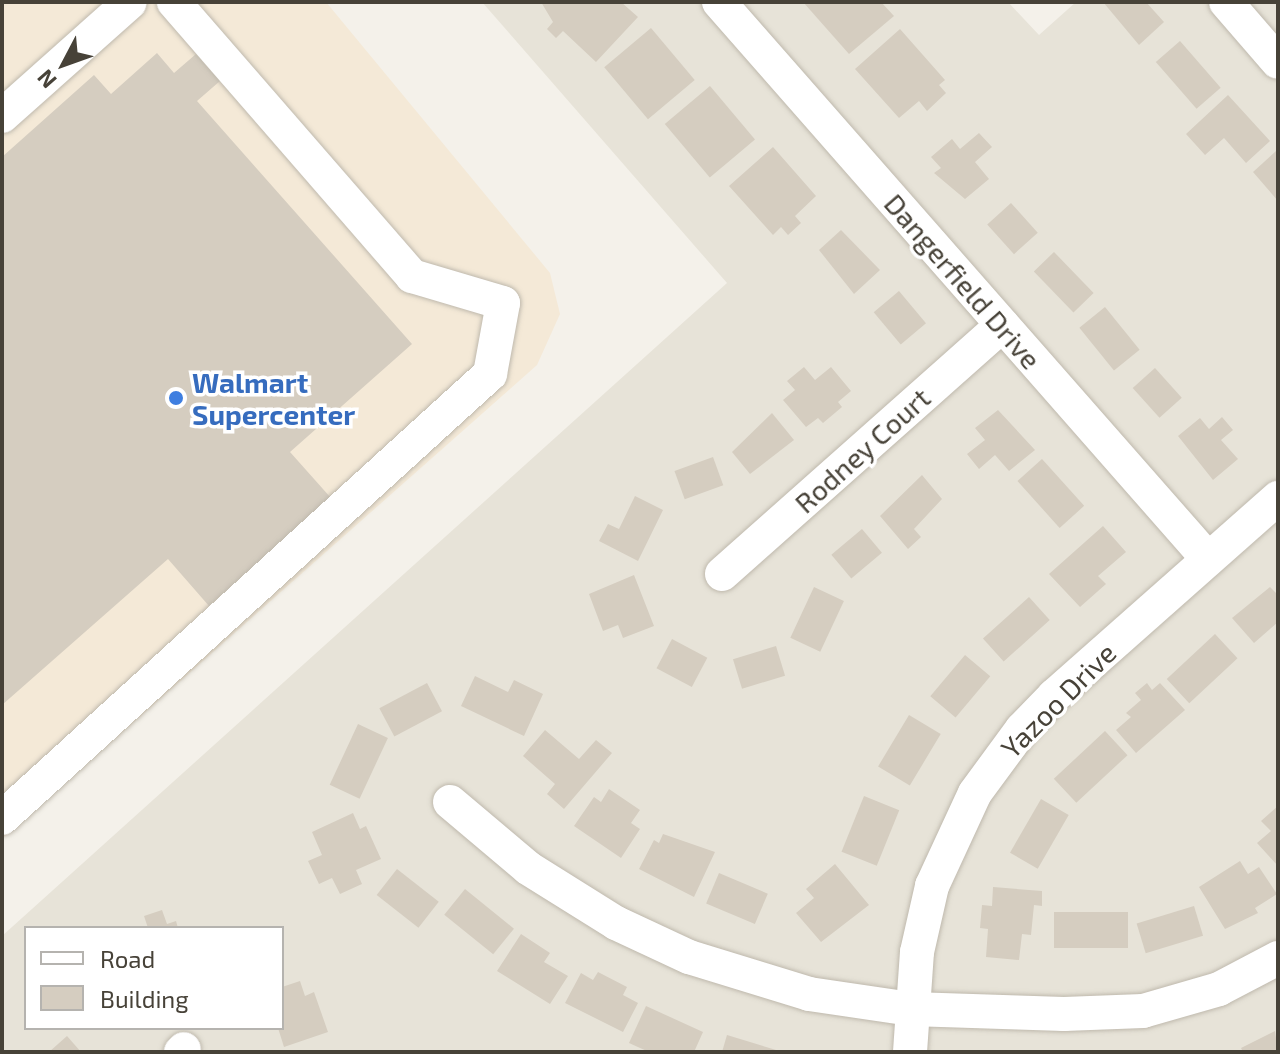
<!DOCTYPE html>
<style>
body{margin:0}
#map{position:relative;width:1280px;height:1054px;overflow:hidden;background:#f4f1ea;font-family:"Exo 2",sans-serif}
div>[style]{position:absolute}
.residential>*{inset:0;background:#e7e3d8}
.commercial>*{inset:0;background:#f4e9d7}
.building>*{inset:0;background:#d5cdc0;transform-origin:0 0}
.roads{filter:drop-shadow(0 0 2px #bfb9ad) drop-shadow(0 0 2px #bfb9ad)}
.minor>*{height:34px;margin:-17px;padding:0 17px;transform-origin:17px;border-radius:17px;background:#fff}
.dots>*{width:22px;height:22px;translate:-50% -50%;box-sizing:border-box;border:4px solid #fff;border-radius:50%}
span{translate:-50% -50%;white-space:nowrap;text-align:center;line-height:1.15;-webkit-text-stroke:7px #fff;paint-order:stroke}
.street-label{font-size:28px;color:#474238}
.shop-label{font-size:28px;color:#366cbe;font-weight:700}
.left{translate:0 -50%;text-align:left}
.frame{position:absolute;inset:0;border:4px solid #474238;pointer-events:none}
.legend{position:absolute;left:24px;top:926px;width:260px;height:104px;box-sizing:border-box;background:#fff;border:2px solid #b5b3af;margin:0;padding:10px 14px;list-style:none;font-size:24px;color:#474238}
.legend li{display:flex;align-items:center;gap:16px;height:40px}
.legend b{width:40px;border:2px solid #b5b3af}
.north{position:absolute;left:24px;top:24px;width:80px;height:80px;-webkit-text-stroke:6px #fff;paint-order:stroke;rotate:229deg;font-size:22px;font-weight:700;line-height:32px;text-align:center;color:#474238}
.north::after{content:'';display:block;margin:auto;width:28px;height:36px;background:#474238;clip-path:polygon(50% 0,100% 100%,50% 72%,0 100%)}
</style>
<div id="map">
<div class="residential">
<i style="clip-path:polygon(evenodd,482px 2px,1008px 2px,1039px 35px,1076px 2px,1278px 2px,1278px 1052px,2px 1052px,2px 936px,727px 283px,482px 2px,26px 928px,282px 928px,282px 1028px,26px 1028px,26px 928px)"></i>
</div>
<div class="commercial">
<i style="clip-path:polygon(2px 2px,326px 2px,550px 273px,560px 314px,537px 365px,2px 839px)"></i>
</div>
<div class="building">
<i style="clip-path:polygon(541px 2px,621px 2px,638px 17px,596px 62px,563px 31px,556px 38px,547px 29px,553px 22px)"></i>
<i style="clip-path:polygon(803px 2px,881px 2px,894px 16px,849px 54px)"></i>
<i style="clip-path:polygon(1103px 2px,1146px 2px,1164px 22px,1139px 45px)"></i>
<i style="left:651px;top:28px;width:68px;height:61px;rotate:50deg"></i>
<i style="clip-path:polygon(900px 29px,945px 80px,939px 85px,946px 93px,927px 111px,919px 101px,899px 118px,855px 69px)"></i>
<i style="left:1180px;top:41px;width:62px;height:32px;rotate:49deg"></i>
<i style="clip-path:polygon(157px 53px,174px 73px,196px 54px,220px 81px,197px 101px,412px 344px,290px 452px,331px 498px,209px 606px,168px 559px,2px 705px,2px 157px,94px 75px,111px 94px)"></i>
<i style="left:710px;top:86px;width:70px;height:59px;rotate:50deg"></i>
<i style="clip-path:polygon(1228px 95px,1270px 141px,1246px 163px,1224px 138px,1205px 155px,1186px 134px)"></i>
<i style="clip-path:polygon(979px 133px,992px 147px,975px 162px,989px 179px,965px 199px,934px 173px,941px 168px,931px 157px,952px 139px,960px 149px)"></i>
<i style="clip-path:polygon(773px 147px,816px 196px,795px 216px,801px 223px,788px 235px,781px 227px,773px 235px,729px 186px)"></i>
<i style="clip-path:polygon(1276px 151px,1278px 153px,1278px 201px,1253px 172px)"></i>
<i style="left:1011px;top:203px;width:40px;height:32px;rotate:48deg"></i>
<i style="clip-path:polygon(841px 230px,880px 270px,854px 294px,819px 250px)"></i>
<i style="left:1054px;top:252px;width:57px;height:28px;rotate:46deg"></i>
<i style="left:899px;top:291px;width:42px;height:33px;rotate:50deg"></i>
<i style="left:1105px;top:307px;width:55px;height:33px;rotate:51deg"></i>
<i style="clip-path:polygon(804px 367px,815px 380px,831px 367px,851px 391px,838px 402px,842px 407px,823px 423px,818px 418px,806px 427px,783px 400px,795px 390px,787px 381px)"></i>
<i style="left:1155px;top:368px;width:40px;height:30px;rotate:48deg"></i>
<i style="clip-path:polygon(998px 410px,1035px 450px,1009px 471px,995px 455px,979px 469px,967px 454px,985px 440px,975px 428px)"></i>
<i style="clip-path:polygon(772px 413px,794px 440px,750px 474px,732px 452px)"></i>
<i style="clip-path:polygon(1222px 417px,1233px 430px,1221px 440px,1238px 459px,1213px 480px,1178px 436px,1200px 418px,1209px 429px)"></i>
<i style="left:713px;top:457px;width:30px;height:41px;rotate:70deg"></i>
<i style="left:1042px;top:459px;width:63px;height:33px;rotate:48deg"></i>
<i style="clip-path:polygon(922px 475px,942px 499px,914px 529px,921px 537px,908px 549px,880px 516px)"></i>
<i style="clip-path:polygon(635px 496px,663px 510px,638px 561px,599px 541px,608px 524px,619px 529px)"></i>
<i style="clip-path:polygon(1103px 526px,1126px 552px,1098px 576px,1106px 584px,1080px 607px,1049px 574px)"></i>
<i style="left:862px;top:529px;width:31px;height:40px;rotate:50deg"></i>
<i style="clip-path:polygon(634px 575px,654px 626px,623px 638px,618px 625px,603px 631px,589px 594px)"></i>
<i style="left:814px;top:587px;width:33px;height:56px;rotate:25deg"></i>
<i style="clip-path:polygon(1270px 587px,1278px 595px,1278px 622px,1254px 643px,1232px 618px)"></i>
<i style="left:1029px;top:597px;width:31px;height:62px;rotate:48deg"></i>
<i style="left:1215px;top:634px;width:33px;height:66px;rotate:47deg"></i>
<i style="left:672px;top:639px;width:40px;height:33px;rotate:28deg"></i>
<i style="left:776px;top:646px;width:31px;height:45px;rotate:73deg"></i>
<i style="left:965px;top:655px;width:33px;height:54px;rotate:40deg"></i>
<i style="clip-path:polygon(475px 676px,508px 692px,514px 680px,543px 694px,524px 736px,461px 706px)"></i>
<i style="left:427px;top:683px;width:32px;height:54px;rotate:62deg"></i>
<i style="clip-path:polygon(1147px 683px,1152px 690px,1160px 683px,1185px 710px,1136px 753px,1116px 730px,1131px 717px,1126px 713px,1141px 700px,1135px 693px)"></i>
<i style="left:909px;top:715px;width:37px;height:60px;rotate:31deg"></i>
<i style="left:358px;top:724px;width:33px;height:67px;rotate:25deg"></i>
<i style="clip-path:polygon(545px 730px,579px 759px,596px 740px,612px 753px,564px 809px,547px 794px,555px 784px,523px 756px)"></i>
<i style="left:1105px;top:731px;width:33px;height:70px;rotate:47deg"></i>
<i style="clip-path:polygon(609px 789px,640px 810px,631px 823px,640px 829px,621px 858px,574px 826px,594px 797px,601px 802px)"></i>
<i style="left:864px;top:796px;width:38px;height:60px;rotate:22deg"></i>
<i style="left:1041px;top:799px;width:32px;height:62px;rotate:30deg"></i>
<i style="clip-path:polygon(1278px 806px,1278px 866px,1257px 843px,1271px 831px,1261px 821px)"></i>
<i style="clip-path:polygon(353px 813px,360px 829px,366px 826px,381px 859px,356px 870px,362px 884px,340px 894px,332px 878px,319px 884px,308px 861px,322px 855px,312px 832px)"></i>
<i style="clip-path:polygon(663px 834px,715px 852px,694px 897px,639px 869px,654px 840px,659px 843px)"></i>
<i style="clip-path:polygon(1240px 861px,1248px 874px,1259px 867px,1277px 894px,1255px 908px,1258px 913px,1225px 929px,1199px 887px)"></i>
<i style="clip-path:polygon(835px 864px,869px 905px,821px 942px,796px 913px,814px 898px,806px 889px)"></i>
<i style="left:397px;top:869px;width:53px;height:33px;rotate:38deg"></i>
<i style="left:719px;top:873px;width:53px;height:33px;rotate:23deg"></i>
<i style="clip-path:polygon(993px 887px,1042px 891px,1042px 906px,1034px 905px,1031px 935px,1022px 934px,1019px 960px,986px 957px,988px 929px,980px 928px,982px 905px,992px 906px)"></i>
<i style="left:465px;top:889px;width:63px;height:33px;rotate:39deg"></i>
<i style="left:1194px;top:906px;width:31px;height:60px;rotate:73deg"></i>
<i style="clip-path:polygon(162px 910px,167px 924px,176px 921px,178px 928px,148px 928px,144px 916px)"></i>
<i style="left:1054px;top:912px;width:74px;height:36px"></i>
<i style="clip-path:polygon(521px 934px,550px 953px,544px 962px,568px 976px,550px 1004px,497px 971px)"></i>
<i style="clip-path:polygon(598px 972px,627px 987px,623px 995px,638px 1003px,623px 1032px,565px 1003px,581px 973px,593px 980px)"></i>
<i style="clip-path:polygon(300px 981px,305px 996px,314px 992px,328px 1032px,284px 1047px,278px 1028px,282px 987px)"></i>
<i style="clip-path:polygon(646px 1006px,703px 1032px,694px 1052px,649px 1052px,629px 1043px)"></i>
<i style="clip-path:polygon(1275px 1031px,1278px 1052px,1243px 1052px,1241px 1048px)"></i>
<i style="clip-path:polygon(727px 1035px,776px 1050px,775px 1052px,722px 1052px)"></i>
<i style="clip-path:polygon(67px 1036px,81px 1052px,49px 1052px)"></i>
</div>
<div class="roads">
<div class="minor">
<i style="left:719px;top:2px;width:741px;rotate:48.72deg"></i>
<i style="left:1226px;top:2px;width:79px;rotate:49.1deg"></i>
<i style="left:2px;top:116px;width:171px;rotate:-41.7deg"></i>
<i style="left:722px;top:574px;width:375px;rotate:-41.6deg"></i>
<i style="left:450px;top:802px;width:102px;rotate:40.2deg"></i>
<i style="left:528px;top:868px;width:104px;rotate:32deg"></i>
<i style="left:616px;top:923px;width:81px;rotate:25deg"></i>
<i style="left:689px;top:957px;width:126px;rotate:17.1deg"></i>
<i style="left:809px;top:994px;width:103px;rotate:8.4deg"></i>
<i style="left:911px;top:1009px;width:153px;rotate:1.9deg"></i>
<i style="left:1064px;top:1014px;width:79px;rotate:-2.2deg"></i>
<i style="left:1143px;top:1011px;width:79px;rotate:-16.1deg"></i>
<i style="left:1219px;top:989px;width:67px;rotate:-27.7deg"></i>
<i style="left:2px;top:818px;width:660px;rotate:-42.3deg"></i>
<i style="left:490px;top:374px;width:72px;rotate:-79.6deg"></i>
<i style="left:503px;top:303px;width:95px;rotate:-163.5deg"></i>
<i style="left:412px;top:276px;width:363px;rotate:-131deg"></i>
<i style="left:181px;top:1052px;width:4px;rotate:-45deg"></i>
<i style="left:910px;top:1052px;width:100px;rotate:-86deg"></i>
<i style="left:917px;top:952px;width:68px;rotate:-77.2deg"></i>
<i style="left:932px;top:886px;width:102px;rotate:-65.2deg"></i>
<i style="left:975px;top:793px;width:79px;rotate:-53.7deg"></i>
<i style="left:1022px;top:729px;width:46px;rotate:-45.9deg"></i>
<i style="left:1054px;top:696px;width:299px;rotate:-41.5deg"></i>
</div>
</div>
<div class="dots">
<i style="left:176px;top:398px;background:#3f7fe0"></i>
</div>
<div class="street-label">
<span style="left:963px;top:281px;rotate:49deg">Dangerfield Drive</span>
<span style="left:862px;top:450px;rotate:-42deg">Rodney Court</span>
<span style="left:1058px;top:700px;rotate:-45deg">Yazoo Drive</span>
</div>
<div class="shop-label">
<span class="left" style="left:192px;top:398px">Walmart<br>Supercenter</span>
</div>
<div class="frame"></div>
<ul class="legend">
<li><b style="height:10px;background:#fff"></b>Road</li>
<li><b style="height:22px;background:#d5cdc0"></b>Building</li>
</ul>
<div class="north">N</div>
</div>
